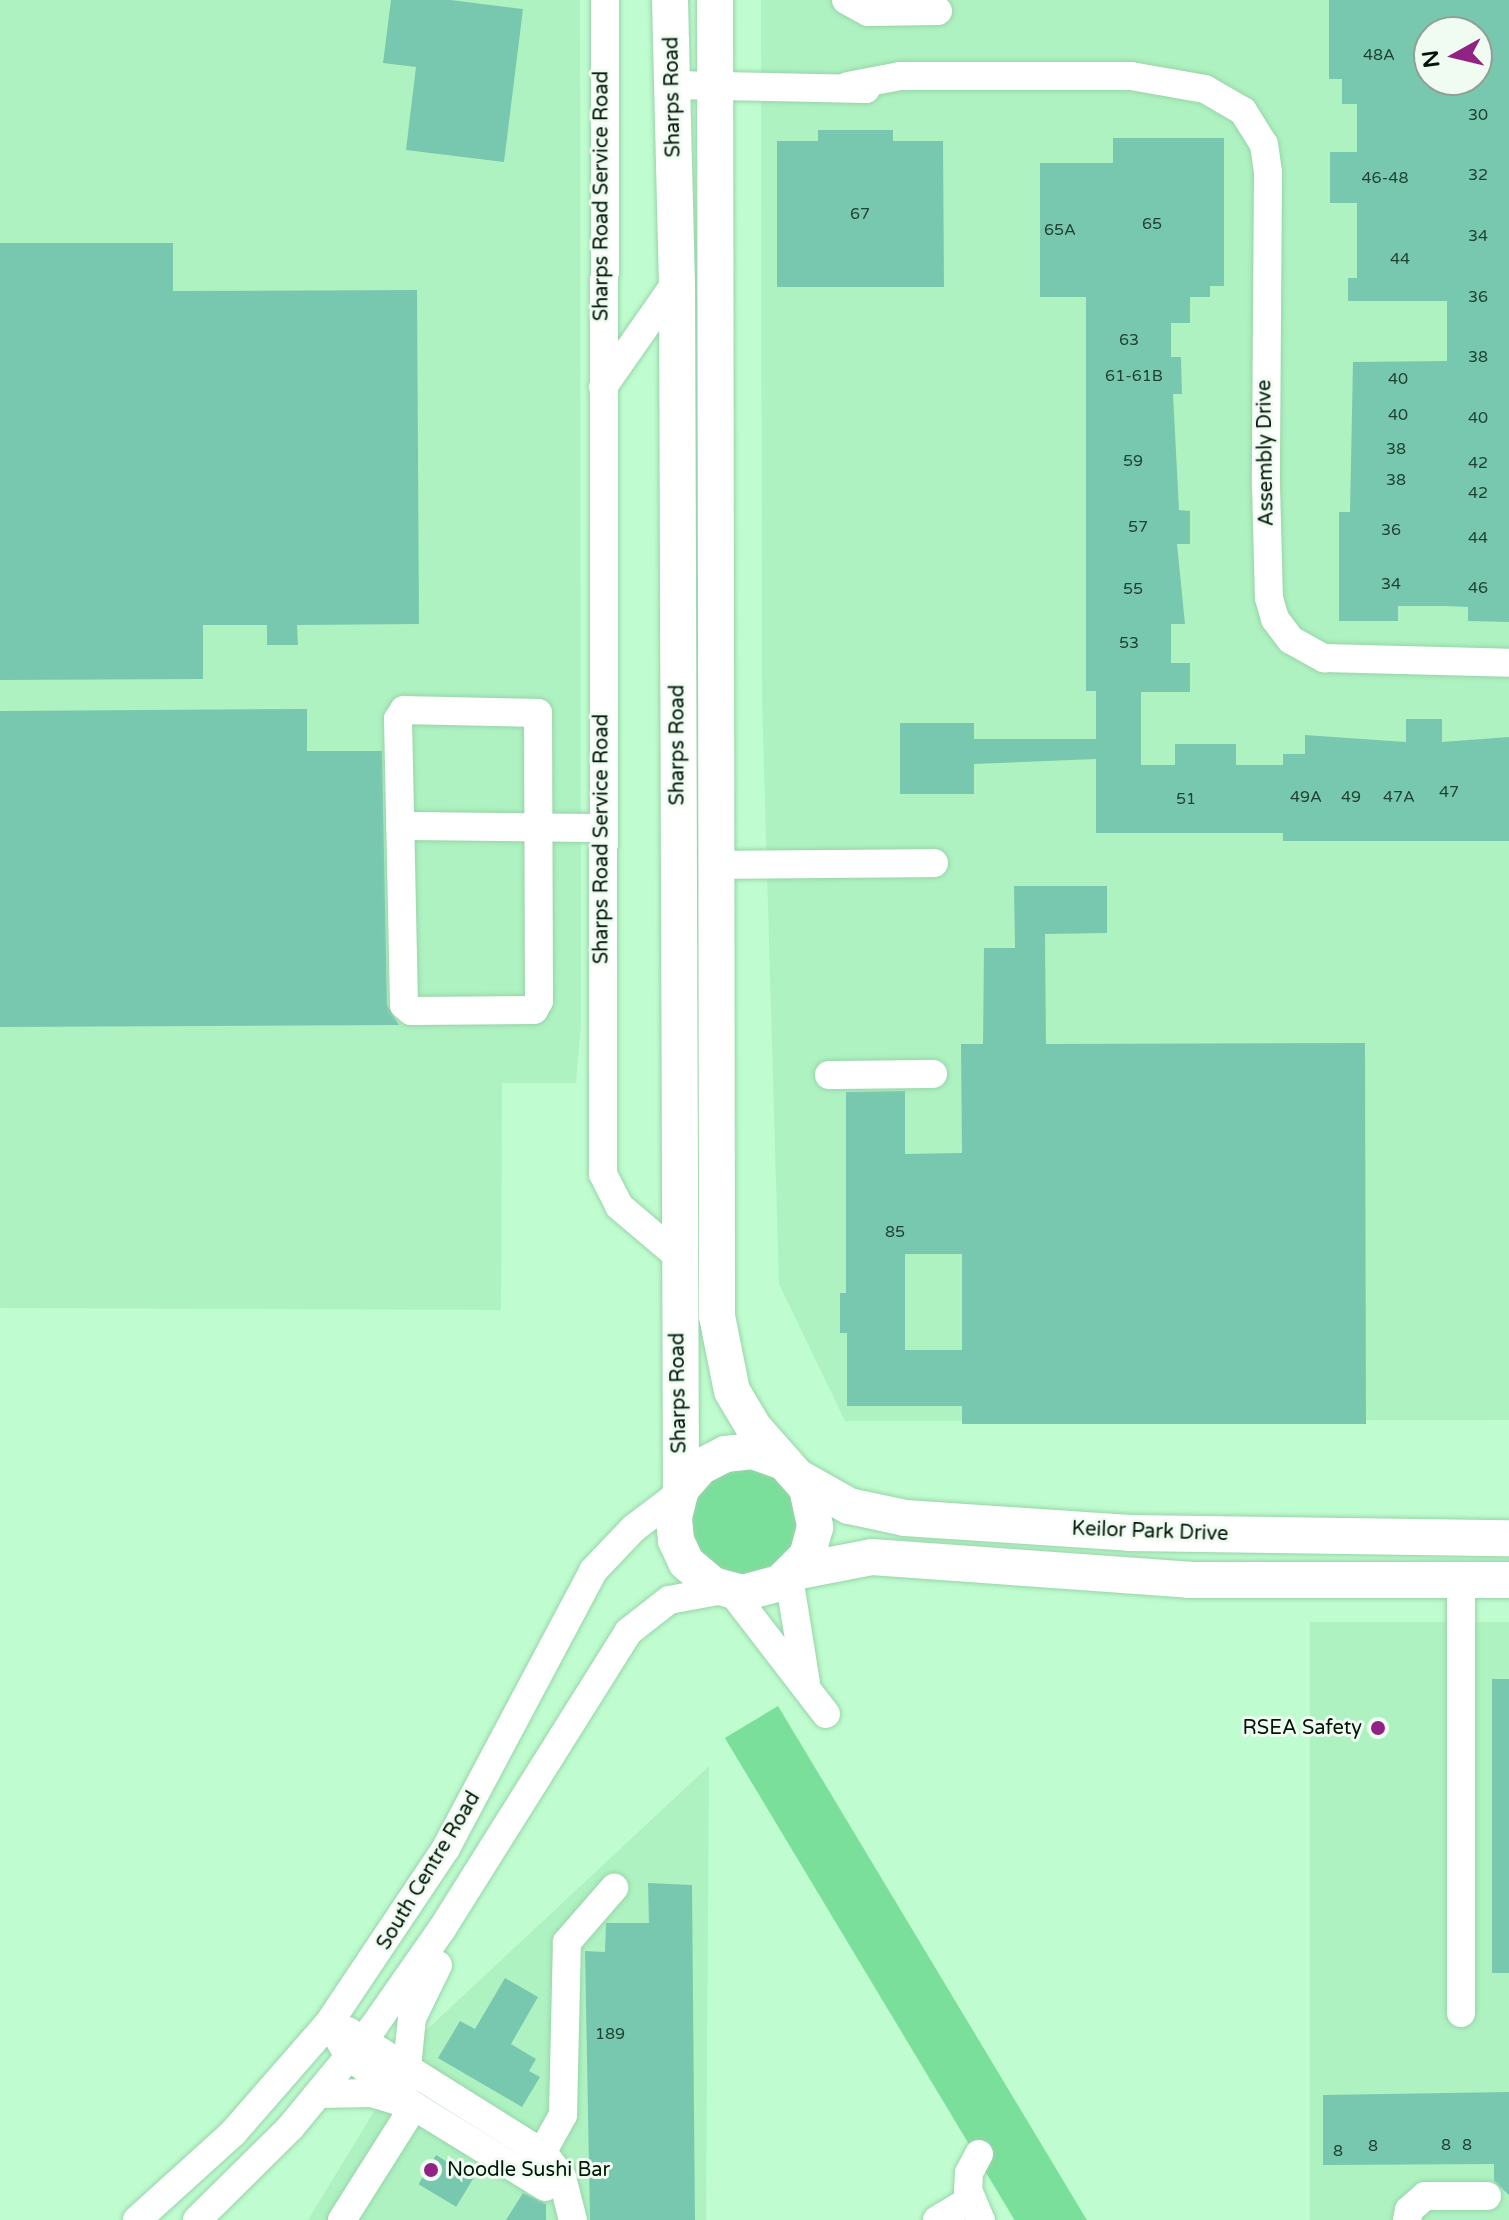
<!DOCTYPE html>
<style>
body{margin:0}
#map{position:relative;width:1509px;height:2220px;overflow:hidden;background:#bffccf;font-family:"Varela Round",sans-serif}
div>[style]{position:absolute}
.built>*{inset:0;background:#aef2c1;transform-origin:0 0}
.green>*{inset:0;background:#7adf9b;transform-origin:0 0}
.round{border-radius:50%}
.building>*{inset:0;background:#78c8b0;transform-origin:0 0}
.roads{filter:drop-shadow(0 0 2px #98d4a9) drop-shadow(0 0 2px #98d4a9)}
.minor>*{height:28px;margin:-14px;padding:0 14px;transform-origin:14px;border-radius:14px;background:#fff}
.major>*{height:36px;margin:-18px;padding:0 18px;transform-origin:18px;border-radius:18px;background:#fff}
.dots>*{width:22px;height:22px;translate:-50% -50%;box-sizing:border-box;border:4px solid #f0fcf2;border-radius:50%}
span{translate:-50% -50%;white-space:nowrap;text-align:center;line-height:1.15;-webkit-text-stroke:6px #f0fcf2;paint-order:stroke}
.number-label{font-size:16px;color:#1f4231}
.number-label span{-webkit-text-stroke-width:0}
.street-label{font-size:20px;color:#011607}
.poi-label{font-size:20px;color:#011607}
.right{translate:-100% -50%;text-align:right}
.left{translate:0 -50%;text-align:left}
.north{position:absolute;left:1413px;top:16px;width:80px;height:80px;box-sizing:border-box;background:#f0fcf2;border:2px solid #90a094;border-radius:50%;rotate:262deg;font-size:22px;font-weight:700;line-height:32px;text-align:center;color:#011607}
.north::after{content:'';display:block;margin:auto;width:28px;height:36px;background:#912385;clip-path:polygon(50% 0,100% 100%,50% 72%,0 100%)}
</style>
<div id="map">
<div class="built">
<i style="clip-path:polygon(0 0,580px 0,581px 1024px,576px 1083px,502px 1083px,501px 1310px,0 1308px)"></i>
<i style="clip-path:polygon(evenodd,761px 0,1509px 0,1509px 1420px,845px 1421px,779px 1284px,762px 700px,761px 0,1429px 32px,1477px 32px,1477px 80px,1429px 80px,1429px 32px)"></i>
<i style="left:1310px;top:1622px;width:199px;height:598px"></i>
<i style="clip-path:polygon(709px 1766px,706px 2220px,308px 2220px,420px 2036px)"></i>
</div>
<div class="green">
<i class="round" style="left:691px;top:1467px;width:108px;height:108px"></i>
<i style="left:778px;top:1706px;width:602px;height:62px;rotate:59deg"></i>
</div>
<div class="building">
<i style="clip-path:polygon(391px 0,451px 0,523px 9px,504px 162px,406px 150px,416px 67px,383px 63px)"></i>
<i style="clip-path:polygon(evenodd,1329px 0,1509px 0,1509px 622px,1468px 621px,1468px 607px,1446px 606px,1398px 606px,1398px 621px,1339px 621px,1339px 512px,1350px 512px,1353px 362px,1447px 361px,1447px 301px,1348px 301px,1348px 278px,1357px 278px,1357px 203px,1330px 203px,1330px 152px,1357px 152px,1357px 104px,1342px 104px,1342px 79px,1329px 79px,1329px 0,1429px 32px,1477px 32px,1477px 80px,1429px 80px,1429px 32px)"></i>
<i style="clip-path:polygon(818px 130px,893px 130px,893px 141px,943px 141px,944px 287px,777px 287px,777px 141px,818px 141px)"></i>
<i style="clip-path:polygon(1113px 138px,1224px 138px,1224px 286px,1210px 286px,1210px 297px,1190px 297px,1190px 323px,1171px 323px,1171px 357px,1181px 357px,1182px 394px,1173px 394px,1179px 510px,1190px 511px,1190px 544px,1177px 544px,1185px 624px,1171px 624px,1171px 663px,1190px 663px,1190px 692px,1141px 692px,1141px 765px,1175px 765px,1175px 744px,1236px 744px,1236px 765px,1283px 765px,1283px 754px,1305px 754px,1305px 735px,1406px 742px,1406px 719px,1442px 719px,1442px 742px,1509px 737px,1509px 841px,1283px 841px,1283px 833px,1096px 833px,1096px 759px,974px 764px,974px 794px,900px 794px,900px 723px,974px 723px,974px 739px,1096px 739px,1096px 691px,1086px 691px,1086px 297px,1040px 297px,1040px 163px,1113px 163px)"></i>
<i style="clip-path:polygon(0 243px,173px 243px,173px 291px,417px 290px,419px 624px,297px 625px,298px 645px,267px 645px,267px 625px,203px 625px,203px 679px,0 680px)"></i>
<i style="clip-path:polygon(307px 709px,307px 751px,382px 751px,387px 1005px,399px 1025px,0 1027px,0 711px)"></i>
<i style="clip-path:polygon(evenodd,1014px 886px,1107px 886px,1107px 933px,1045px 934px,1046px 1044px,1365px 1043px,1366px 1424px,962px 1424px,962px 1406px,847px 1406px,847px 1333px,840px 1333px,840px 1293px,846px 1293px,846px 1092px,905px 1091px,905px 1154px,962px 1153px,961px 1044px,983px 1044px,984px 948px,1015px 948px,1014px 886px,905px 1254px,962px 1254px,962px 1350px,905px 1350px,905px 1254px)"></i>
<i style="left:1509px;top:1679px;width:294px;height:17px;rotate:90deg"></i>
<i style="clip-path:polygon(648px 1883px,692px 1885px,695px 2220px,590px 2220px,585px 1951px,605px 1952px,606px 1923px,649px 1923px)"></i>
<i style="clip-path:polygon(505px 1978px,538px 1997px,511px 2044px,536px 2059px,529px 2071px,540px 2077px,522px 2107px,438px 2058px,460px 2021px,475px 2029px)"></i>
<i style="clip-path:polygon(1509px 2092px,1509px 2195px,1494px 2181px,1494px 2164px,1323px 2165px,1323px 2095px)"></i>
<i style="left:436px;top:2155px;width:44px;height:34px;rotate:31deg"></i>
<i style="clip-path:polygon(523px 2193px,546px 2204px,546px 2220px,506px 2220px)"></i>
</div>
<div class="roads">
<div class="minor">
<i style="left:605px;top:0;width:1174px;rotate:90.1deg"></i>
<i style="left:603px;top:1174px;width:36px;rotate:63deg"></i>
<i style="left:619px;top:1206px;width:77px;rotate:40.3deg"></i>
<i style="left:846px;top:0;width:25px;rotate:29deg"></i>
<i style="left:868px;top:12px;width:70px;rotate:-0.8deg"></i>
<i style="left:673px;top:85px;width:193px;rotate:1.2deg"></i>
<i style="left:848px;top:86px;width:53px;rotate:-10.9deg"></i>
<i style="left:900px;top:76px;width:231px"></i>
<i style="left:1131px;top:76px;width:75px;rotate:10deg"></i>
<i style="left:1205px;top:89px;width:44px;rotate:30.1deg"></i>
<i style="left:1243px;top:111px;width:39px;rotate:58deg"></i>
<i style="left:1264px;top:144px;width:28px;rotate:82deg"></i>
<i style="left:1268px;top:172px;width:314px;rotate:90.4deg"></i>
<i style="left:1266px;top:486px;width:112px;rotate:88.5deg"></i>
<i style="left:1269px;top:598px;width:22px;rotate:74deg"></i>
<i style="left:1275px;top:619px;width:26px;rotate:53deg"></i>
<i style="left:1291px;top:640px;width:38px;rotate:29deg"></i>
<i style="left:1324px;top:658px;width:185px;rotate:1.5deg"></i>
<i style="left:603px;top:387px;width:129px;rotate:-55.1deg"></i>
<i style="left:404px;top:710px;width:134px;rotate:1.3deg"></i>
<i style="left:538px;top:713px;width:288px;rotate:89.8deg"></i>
<i style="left:539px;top:1001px;width:10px;rotate:119deg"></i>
<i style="left:534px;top:1010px;width:123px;rotate:179.5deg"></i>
<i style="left:411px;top:1011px;width:9px;rotate:-139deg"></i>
<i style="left:404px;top:1005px;width:286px;rotate:-91.2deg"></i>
<i style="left:398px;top:719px;width:11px;rotate:-56deg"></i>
<i style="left:400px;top:826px;width:202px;rotate:0.6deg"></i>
<i style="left:718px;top:865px;width:216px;rotate:-0.5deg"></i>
<i style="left:829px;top:1075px;width:104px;rotate:-0.6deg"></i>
<i style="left:789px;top:1577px;width:107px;rotate:80.9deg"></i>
<i style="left:1461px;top:1580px;width:433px;rotate:90deg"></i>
<i style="left:732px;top:1592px;width:154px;rotate:52.4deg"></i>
<i style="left:348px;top:2031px;width:231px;rotate:32.1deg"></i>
<i style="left:544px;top:2154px;width:29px;rotate:52deg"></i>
<i style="left:562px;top:2177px;width:44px;rotate:75.7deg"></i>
<i style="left:340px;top:2041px;width:17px;rotate:59deg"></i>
<i style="left:349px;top:2056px;width:82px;rotate:37.6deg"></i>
<i style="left:414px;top:2106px;width:154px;rotate:31.7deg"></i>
<i style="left:407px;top:2067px;width:49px;rotate:-84.2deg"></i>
<i style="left:412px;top:2018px;width:59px;rotate:-63.9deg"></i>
<i style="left:319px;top:2094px;width:53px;rotate:-1.1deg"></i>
<i style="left:372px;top:2093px;width:31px;rotate:17deg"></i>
<i style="left:979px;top:2154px;width:21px;rotate:118deg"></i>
<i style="left:969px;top:2173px;width:17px;rotate:93deg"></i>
<i style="left:968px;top:2190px;width:33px;rotate:67deg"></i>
<i style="left:529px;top:2176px;width:70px;rotate:-60.9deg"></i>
<i style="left:563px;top:2115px;width:173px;rotate:-88.7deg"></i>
<i style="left:567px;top:1942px;width:72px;rotate:-49deg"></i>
<i style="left:137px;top:2220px;width:130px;rotate:-42.2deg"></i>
<i style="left:233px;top:2133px;width:146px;rotate:-48.9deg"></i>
<i style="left:329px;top:2023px;width:211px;rotate:-56.2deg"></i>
<i style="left:446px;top:1848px;width:314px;rotate:-62deg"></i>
<i style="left:593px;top:1571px;width:59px;rotate:-46.4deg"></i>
<i style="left:634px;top:1528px;width:56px;rotate:-37.1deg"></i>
<i style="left:197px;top:2220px;width:131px;rotate:-44.7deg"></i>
<i style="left:290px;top:2128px;width:132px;rotate:-50.5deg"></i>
<i style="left:374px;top:2026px;width:118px;rotate:-55deg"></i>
<i style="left:442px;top:1929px;width:350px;rotate:-57.9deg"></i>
<i style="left:628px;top:1632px;width:52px;rotate:-38deg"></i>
<i style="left:669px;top:1600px;width:55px;rotate:-10.5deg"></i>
<i style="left:342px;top:2220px;width:135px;rotate:-57.7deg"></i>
<i style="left:937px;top:2220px;width:39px;rotate:-31deg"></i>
<i style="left:1407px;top:2220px;width:10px;rotate:-79deg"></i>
<i style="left:1409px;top:2210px;width:21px;rotate:-41deg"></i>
<i style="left:1425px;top:2196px;width:62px"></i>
</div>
<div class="major">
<i style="left:670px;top:0;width:281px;rotate:88.6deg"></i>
<i style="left:677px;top:281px;width:1208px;rotate:89.81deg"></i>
<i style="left:715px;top:0;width:1316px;rotate:89.91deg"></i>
<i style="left:717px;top:1316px;width:76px;rotate:78.7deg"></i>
<i style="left:732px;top:1391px;width:43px;rotate:59.3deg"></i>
<i style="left:754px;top:1428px;width:80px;rotate:48.5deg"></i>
<i style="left:807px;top:1488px;width:40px;rotate:78deg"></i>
<i style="left:815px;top:1527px;width:30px;rotate:105deg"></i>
<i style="left:807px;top:1556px;width:38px;rotate:135deg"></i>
<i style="left:780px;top:1583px;width:39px;rotate:165deg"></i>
<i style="left:742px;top:1593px;width:30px;rotate:-165deg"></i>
<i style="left:713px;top:1585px;width:35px;rotate:-140deg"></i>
<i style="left:686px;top:1562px;width:23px;rotate:-115deg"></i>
<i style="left:676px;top:1541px;width:24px;rotate:-95deg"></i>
<i style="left:674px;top:1517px;width:29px;rotate:-76deg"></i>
<i style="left:681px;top:1489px;width:29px;rotate:-49deg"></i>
<i style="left:700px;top:1467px;width:28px;rotate:-27deg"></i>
<i style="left:725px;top:1454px;width:28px;rotate:-6deg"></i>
<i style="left:753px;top:1451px;width:29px;rotate:20deg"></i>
<i style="left:801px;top:1479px;width:55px;rotate:29.4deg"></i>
<i style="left:849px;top:1506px;width:57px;rotate:12.1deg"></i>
<i style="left:905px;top:1518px;width:225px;rotate:3.8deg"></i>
<i style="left:1130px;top:1533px;width:379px;rotate:0.8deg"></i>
<i style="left:794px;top:1572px;width:79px;rotate:-10.9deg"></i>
<i style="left:872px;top:1557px;width:318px;rotate:4.1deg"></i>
<i style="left:1189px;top:1580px;width:320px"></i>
</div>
</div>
<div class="dots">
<i style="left:1378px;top:1728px;background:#912385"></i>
<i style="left:431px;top:2170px;background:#912385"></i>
</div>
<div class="number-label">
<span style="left:1379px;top:55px">48A</span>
<span style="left:1478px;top:115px">30</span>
<span style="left:1478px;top:175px">32</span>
<span style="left:1385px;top:178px">46-48</span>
<span style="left:860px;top:214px">67</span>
<span style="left:1152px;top:224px">65</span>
<span style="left:1060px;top:230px">65A</span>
<span style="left:1478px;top:236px">34</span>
<span style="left:1400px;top:259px">44</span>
<span style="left:1478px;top:297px">36</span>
<span style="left:1129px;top:340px">63</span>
<span style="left:1478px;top:357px">38</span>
<span style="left:1134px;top:376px">61-61B</span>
<span style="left:1398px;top:379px">40</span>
<span style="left:1398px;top:415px">40</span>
<span style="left:1478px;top:418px">40</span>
<span style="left:1396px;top:449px">38</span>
<span style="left:1133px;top:461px">59</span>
<span style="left:1478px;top:463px">42</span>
<span style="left:1396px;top:480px">38</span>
<span style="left:1478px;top:493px">42</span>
<span style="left:1138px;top:527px">57</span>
<span style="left:1391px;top:530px">36</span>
<span style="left:1478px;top:538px">44</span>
<span style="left:1391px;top:584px">34</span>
<span style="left:1478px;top:588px">46</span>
<span style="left:1133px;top:589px">55</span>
<span style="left:1129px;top:643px">53</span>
<span style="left:1449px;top:792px">47</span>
<span style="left:1306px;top:797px">49A</span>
<span style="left:1351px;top:797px">49</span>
<span style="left:1399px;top:797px">47A</span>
<span style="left:1186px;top:799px">51</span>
<span style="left:895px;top:1232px">85</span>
<span style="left:610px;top:2034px">189</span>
<span style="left:1446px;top:2145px">8</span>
<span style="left:1467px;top:2145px">8</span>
<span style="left:1373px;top:2146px">8</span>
<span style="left:1338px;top:2151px">8</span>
</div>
<div class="street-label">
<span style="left:673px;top:97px;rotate:-91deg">Sharps Road</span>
<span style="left:602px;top:196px;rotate:-90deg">Sharps Road Service Road</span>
<span style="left:1266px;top:453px;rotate:-91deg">Assembly Drive</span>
<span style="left:678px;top:745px;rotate:-90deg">Sharps Road</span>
<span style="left:602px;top:839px;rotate:-90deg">Sharps Road Service Road</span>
<span style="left:679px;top:1393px;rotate:-91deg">Sharps Road</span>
<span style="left:1150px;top:1532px;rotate:2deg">Keilor Park Drive</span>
<span style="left:429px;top:1871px;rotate:-59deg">South Centre Road</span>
</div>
<div class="poi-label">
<span class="right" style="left:1362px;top:1728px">RSEA Safety</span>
<span class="left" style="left:447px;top:2170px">Noodle Sushi Bar</span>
</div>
<div class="north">N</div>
</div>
